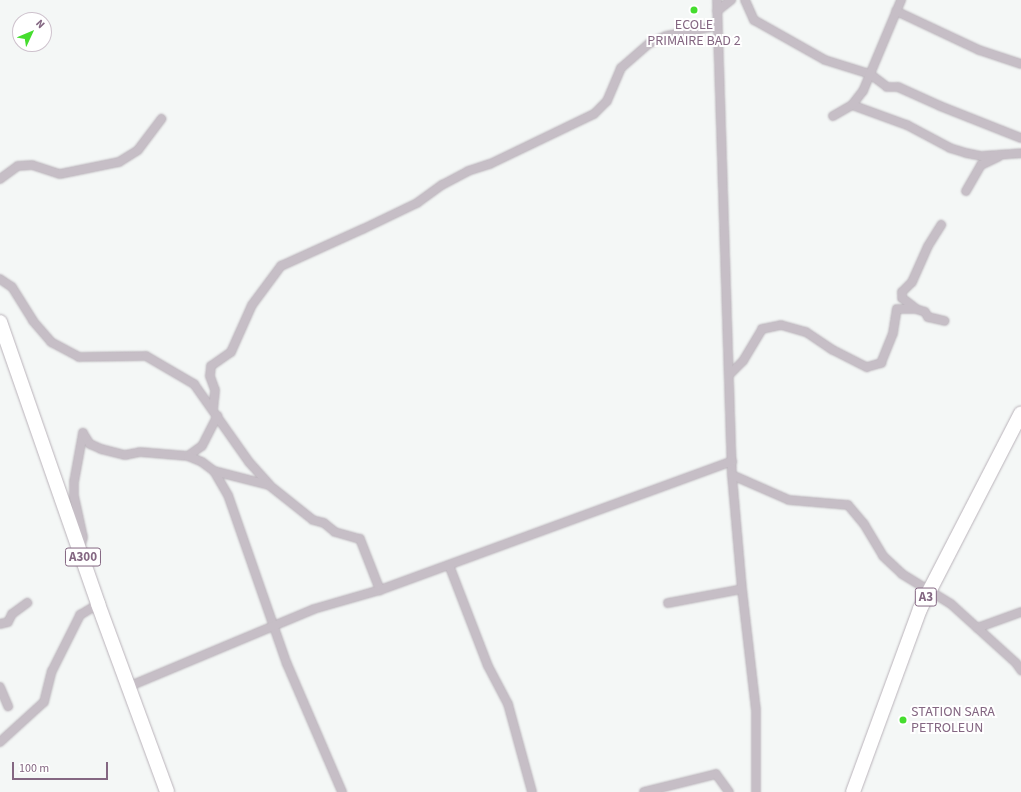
<!DOCTYPE html>
<style>
body{margin:0}
#map{position:relative;width:1021px;height:792px;overflow:hidden;background:#f4f7f6;font-family:"Source Sans 3",sans-serif}
div>[style]{position:absolute}
.roads{filter:drop-shadow(0 0 1px #b9b2b9) drop-shadow(0 0 1px #b9b2b9)}
.street>*{height:8px;margin:-4px;padding:0 4px;transform-origin:4px;border-radius:4px;background:#c6bec6}
.highway>*{height:14px;margin:-7px;padding:0 7px;transform-origin:7px;border-radius:7px;background:#fff}
.dots>*{width:11px;height:11px;translate:-50% -50%;box-sizing:border-box;border:2px solid #fff;border-radius:50%}
span{translate:-50% -50%;white-space:nowrap;text-align:center;line-height:1.15;-webkit-text-stroke:4px #fff;paint-order:stroke}
.shield-label span{padding:1px 3px;background:#fff;border:1px solid;border-radius:3px;-webkit-text-stroke-width:0}
.shield-label{font-size:13px;color:#846782;font-weight:700}
.poi-label{font-size:14px;color:#846782}
.left{translate:0 -50%;text-align:left}
.north{position:absolute;left:12px;top:12px;width:40px;height:40px;box-sizing:border-box;background:#fff;border:1px solid #cec2cd;border-radius:50%;rotate:46deg;font-size:11px;font-weight:700;line-height:16px;text-align:center;color:#846782}
.north::after{content:'';display:block;margin:auto;width:14px;height:18px;background:#45dd2e;clip-path:polygon(50% 0,100% 100%,50% 72%,0 100%)}
.scale{position:absolute;left:12px;top:762px;width:96px;height:18px;box-sizing:border-box;border:2px solid #846782;border-top:0;padding-left:5px;font-size:12px;line-height:14px;white-space:nowrap;color:#846782;-webkit-text-stroke:3px #fff;paint-order:stroke}
</style>
<div id="map">
<div class="roads">
<div class="street">
<i style="left:717px;top:0;width:475px;rotate:88.2deg"></i>
<i style="left:732px;top:475px;width:114px;rotate:85deg"></i>
<i style="left:742px;top:589px;width:122px;rotate:83.4deg"></i>
<i style="left:756px;top:710px;width:82px;rotate:90deg"></i>
<i style="left:745px;top:0;width:22px;rotate:66deg"></i>
<i style="left:754px;top:20px;width:81px;rotate:29.4deg"></i>
<i style="left:825px;top:60px;width:47px;rotate:17.3deg"></i>
<i style="left:870px;top:74px;width:21px;rotate:37deg"></i>
<i style="left:887px;top:87px;width:11px"></i>
<i style="left:898px;top:87px;width:46px;rotate:24.3deg"></i>
<i style="left:940px;top:106px;width:87px;rotate:21.6deg"></i>
<i style="left:717px;top:11px;width:18px;rotate:-38deg"></i>
<i style="left:896px;top:11px;width:92px;rotate:25.2deg"></i>
<i style="left:979px;top:50px;width:44px;rotate:18.4deg"></i>
<i style="left:852px;top:105px;width:59px;rotate:20deg"></i>
<i style="left:907px;top:125px;width:49px;rotate:28.1deg"></i>
<i style="left:950px;top:148px;width:17px;rotate:17deg"></i>
<i style="left:966px;top:153px;width:16px;rotate:11deg"></i>
<i style="left:982px;top:156px;width:39px;rotate:-4deg"></i>
<i style="left:833px;top:116px;width:22px;rotate:-30deg"></i>
<i style="left:852px;top:105px;width:18px;rotate:-52deg"></i>
<i style="left:863px;top:91px;width:99px;rotate:-67.3deg"></i>
<i style="left:0;top:179px;width:22px;rotate:-36deg"></i>
<i style="left:18px;top:166px;width:14px;rotate:-4deg"></i>
<i style="left:32px;top:165px;width:29px;rotate:18deg"></i>
<i style="left:60px;top:174px;width:60px;rotate:-11.5deg"></i>
<i style="left:119px;top:162px;width:22px;rotate:-32deg"></i>
<i style="left:138px;top:150px;width:39px;rotate:-53deg"></i>
<i style="left:966px;top:191px;width:30px;rotate:-60deg"></i>
<i style="left:981px;top:165px;width:19px;rotate:-25deg"></i>
<i style="left:0;top:279px;width:14px;rotate:34deg"></i>
<i style="left:12px;top:287px;width:40px;rotate:58deg"></i>
<i style="left:33px;top:321px;width:28px;rotate:49deg"></i>
<i style="left:51px;top:342px;width:32px;rotate:28deg"></i>
<i style="left:79px;top:357px;width:67px;rotate:-0.9deg"></i>
<i style="left:146px;top:356px;width:56px;rotate:30.3deg"></i>
<i style="left:194px;top:384px;width:95px;rotate:54.8deg"></i>
<i style="left:249px;top:462px;width:30px;rotate:48deg"></i>
<i style="left:915px;top:308px;width:16px;rotate:-142deg"></i>
<i style="left:902px;top:298px;width:6px;rotate:-90deg"></i>
<i style="left:902px;top:292px;width:14px;rotate:-45deg"></i>
<i style="left:912px;top:282px;width:39px;rotate:-66deg"></i>
<i style="left:928px;top:246px;width:25px;rotate:-58deg"></i>
<i style="left:730px;top:374px;width:18px;rotate:-45deg"></i>
<i style="left:743px;top:361px;width:37px;rotate:-59deg"></i>
<i style="left:762px;top:329px;width:19px;rotate:-12deg"></i>
<i style="left:781px;top:325px;width:26px;rotate:16deg"></i>
<i style="left:806px;top:332px;width:32px;rotate:34deg"></i>
<i style="left:833px;top:350px;width:38px;rotate:27deg"></i>
<i style="left:867px;top:367px;width:15px;rotate:-16deg"></i>
<i style="left:881px;top:363px;width:32px;rotate:-68deg"></i>
<i style="left:893px;top:333px;width:24px;rotate:-81deg"></i>
<i style="left:897px;top:309px;width:19px"></i>
<i style="left:916px;top:309px;width:9px;rotate:18deg"></i>
<i style="left:925px;top:312px;width:6px;rotate:59deg"></i>
<i style="left:928px;top:317px;width:17px;rotate:13deg"></i>
<i style="left:213px;top:410px;width:20px;rotate:-84deg"></i>
<i style="left:215px;top:390px;width:15px;rotate:-110deg"></i>
<i style="left:210px;top:376px;width:10px;rotate:-84deg"></i>
<i style="left:211px;top:366px;width:24px;rotate:-35deg"></i>
<i style="left:231px;top:352px;width:51px;rotate:-65.9deg"></i>
<i style="left:252px;top:305px;width:49px;rotate:-53.4deg"></i>
<i style="left:281px;top:266px;width:90px;rotate:-24.3deg"></i>
<i style="left:363px;top:229px;width:60px;rotate:-25.7deg"></i>
<i style="left:417px;top:203px;width:31px;rotate:-36deg"></i>
<i style="left:442px;top:185px;width:30px;rotate:-28deg"></i>
<i style="left:468px;top:171px;width:23px;rotate:-18deg"></i>
<i style="left:490px;top:164px;width:115px;rotate:-25.7deg"></i>
<i style="left:594px;top:114px;width:18px;rotate:-45deg"></i>
<i style="left:607px;top:101px;width:36px;rotate:-67deg"></i>
<i style="left:621px;top:68px;width:38px;rotate:-41deg"></i>
<i style="left:650px;top:43px;width:17px;rotate:-24deg"></i>
<i style="left:666px;top:36px;width:51px;rotate:-11.3deg"></i>
<i style="left:188px;top:456px;width:17px;rotate:-36deg"></i>
<i style="left:202px;top:446px;width:34px;rotate:-63deg"></i>
<i style="left:214px;top:471px;width:28px;rotate:60deg"></i>
<i style="left:228px;top:495px;width:179px;rotate:70.8deg"></i>
<i style="left:287px;top:664px;width:139px;rotate:66.7deg"></i>
<i style="left:732px;top:475px;width:62px;rotate:23.7deg"></i>
<i style="left:789px;top:500px;width:59px;rotate:4.8deg"></i>
<i style="left:848px;top:505px;width:25px;rotate:50deg"></i>
<i style="left:864px;top:524px;width:37px;rotate:59deg"></i>
<i style="left:883px;top:556px;width:26px;rotate:43deg"></i>
<i style="left:902px;top:574px;width:57px;rotate:31.5deg"></i>
<i style="left:951px;top:604px;width:88px;rotate:42.2deg"></i>
<i style="left:1016px;top:663px;width:9px;rotate:54deg"></i>
<i style="left:80px;top:549px;width:12px;rotate:-76deg"></i>
<i style="left:83px;top:537px;width:42px;rotate:-102.4deg"></i>
<i style="left:74px;top:496px;width:14px;rotate:-90deg"></i>
<i style="left:74px;top:482px;width:50px;rotate:-79.6deg"></i>
<i style="left:83px;top:433px;width:13px;rotate:58deg"></i>
<i style="left:90px;top:444px;width:12px;rotate:24deg"></i>
<i style="left:101px;top:449px;width:25px;rotate:14deg"></i>
<i style="left:125px;top:455px;width:15px;rotate:-11deg"></i>
<i style="left:140px;top:452px;width:48px;rotate:4.8deg"></i>
<i style="left:188px;top:456px;width:15px;rotate:23deg"></i>
<i style="left:202px;top:462px;width:15px;rotate:37deg"></i>
<i style="left:214px;top:471px;width:57px;rotate:14.3deg"></i>
<i style="left:269px;top:485px;width:56px;rotate:38.5deg"></i>
<i style="left:313px;top:520px;width:11px;rotate:15deg"></i>
<i style="left:324px;top:523px;width:14px;rotate:39deg"></i>
<i style="left:335px;top:532px;width:26px;rotate:16deg"></i>
<i style="left:360px;top:539px;width:55px;rotate:68.6deg"></i>
<i style="left:449px;top:565px;width:108px;rotate:68.9deg"></i>
<i style="left:488px;top:666px;width:43px;rotate:62.2deg"></i>
<i style="left:508px;top:704px;width:91px;rotate:74.7deg"></i>
<i style="left:668px;top:603px;width:75px;rotate:-10.7deg"></i>
<i style="left:0;top:624px;width:8px;rotate:-14deg"></i>
<i style="left:8px;top:622px;width:9px;rotate:-63deg"></i>
<i style="left:12px;top:614px;width:19px;rotate:-36deg"></i>
<i style="left:977px;top:628px;width:47px;rotate:-20deg"></i>
<i style="left:130px;top:686px;width:199px;rotate:-22.7deg"></i>
<i style="left:314px;top:609px;width:69px;rotate:-16.1deg"></i>
<i style="left:380px;top:590px;width:375px;rotate:-20.1deg"></i>
<i style="left:0;top:687px;width:21px;rotate:67deg"></i>
<i style="left:0;top:742px;width:59px;rotate:-42.3deg"></i>
<i style="left:44px;top:702px;width:32px;rotate:-76deg"></i>
<i style="left:52px;top:671px;width:63px;rotate:-63.4deg"></i>
<i style="left:80px;top:615px;width:21px;rotate:-31deg"></i>
<i style="left:644px;top:792px;width:74px;rotate:-14deg"></i>
<i style="left:716px;top:774px;width:22px;rotate:54deg"></i>
</div>
<div class="highway">
<i style="left:0;top:322px;width:299px;rotate:70.8deg"></i>
<i style="left:98px;top:604px;width:200px;rotate:69.8deg"></i>
<i style="left:853px;top:792px;width:195px;rotate:-69.9deg"></i>
<i style="left:920px;top:609px;width:220px;rotate:-62.7deg"></i>
</div>
</div>
<div class="dots">
<i style="left:694px;top:10px;background:#45dd2e"></i>
<i style="left:903px;top:720px;background:#45dd2e"></i>
</div>
<div class="shield-label">
<span style="left:83px;top:557px">A300</span>
<span style="left:926px;top:597px">A3</span>
</div>
<div class="poi-label">
<span style="left:694px;top:33px">ECOLE<br>PRIMAIRE BAD 2</span>
<span class="left" style="left:911px;top:720px">STATION SARA<br>PETROLEUN</span>
</div>
<div class="north">N</div>
<div class="scale">100 m</div>
</div>
